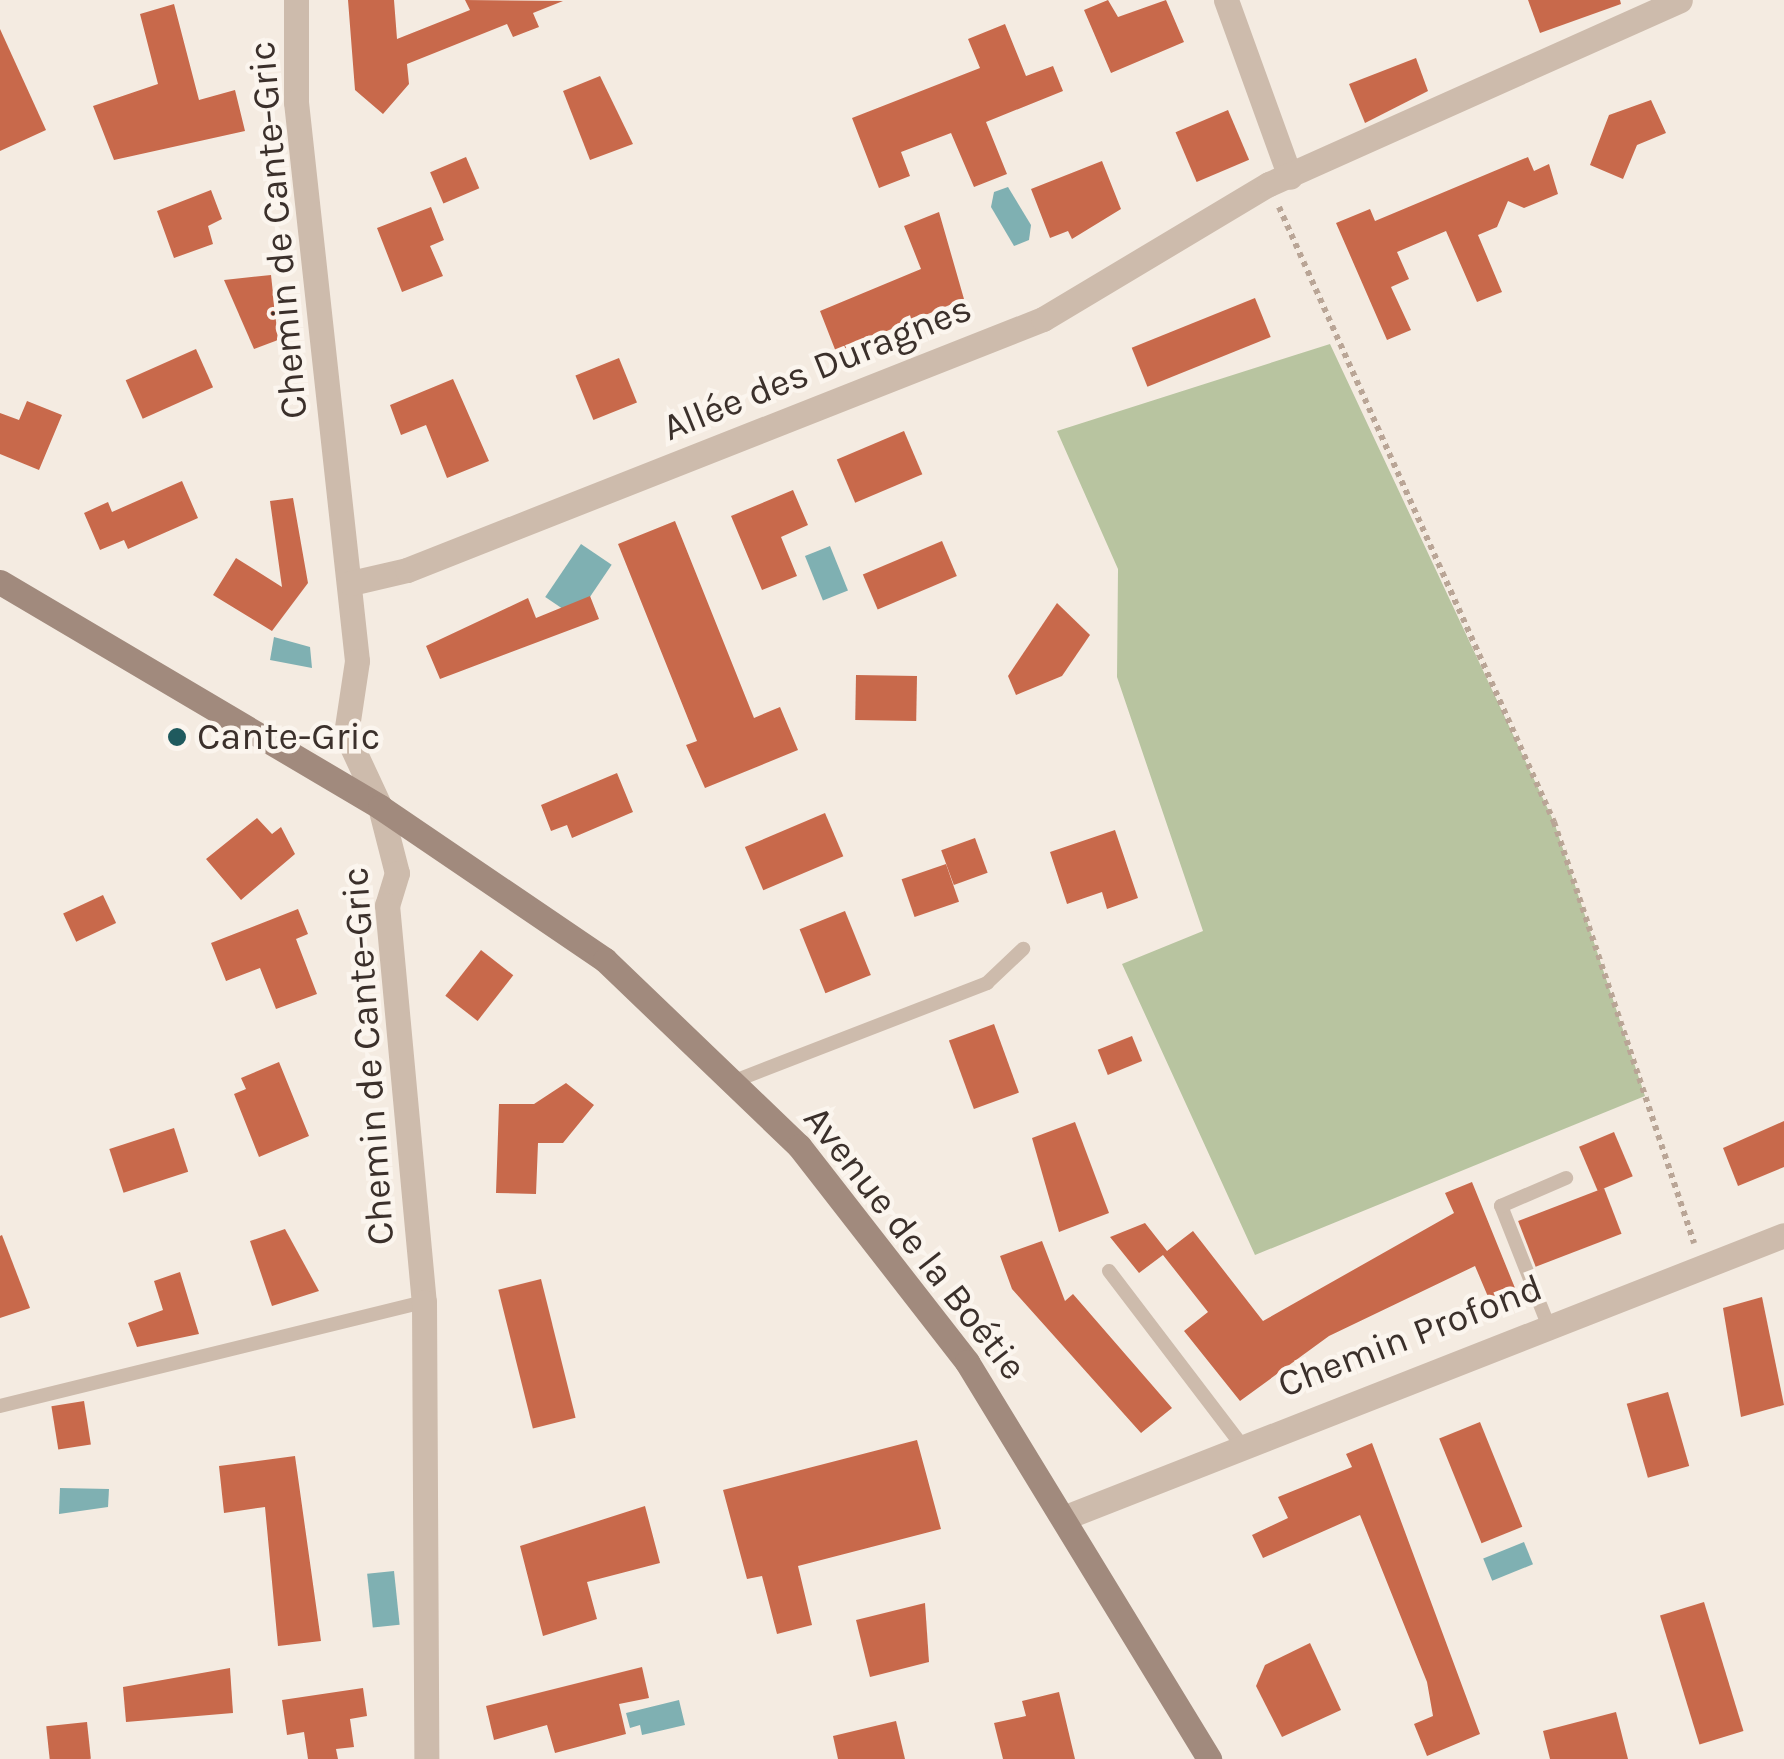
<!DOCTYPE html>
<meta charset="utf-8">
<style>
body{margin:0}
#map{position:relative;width:1784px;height:1759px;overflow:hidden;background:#f4ebe1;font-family:Karla,sans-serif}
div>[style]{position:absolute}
.green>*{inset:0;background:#b8c4a0}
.water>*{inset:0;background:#7fb0b2;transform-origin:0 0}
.building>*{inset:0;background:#c8694b;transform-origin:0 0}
.path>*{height:6px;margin-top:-3px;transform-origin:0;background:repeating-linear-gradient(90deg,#b9a596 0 5px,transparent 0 10px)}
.lane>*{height:14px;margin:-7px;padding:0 7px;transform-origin:7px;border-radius:7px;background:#cdbbac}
.street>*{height:25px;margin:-12.5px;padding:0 12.5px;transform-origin:12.5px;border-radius:12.5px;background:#cdbbac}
.secondary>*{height:25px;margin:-12.5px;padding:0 12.5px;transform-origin:12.5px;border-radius:12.5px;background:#a18a7d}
.dots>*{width:28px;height:28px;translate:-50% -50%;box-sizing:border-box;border:5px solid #fbf5ee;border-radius:50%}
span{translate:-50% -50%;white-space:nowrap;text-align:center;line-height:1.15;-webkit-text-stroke:9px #fbf5ee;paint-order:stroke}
.street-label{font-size:38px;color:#3b302b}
.poi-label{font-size:38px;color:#3b302b}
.left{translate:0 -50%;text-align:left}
</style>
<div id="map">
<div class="green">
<i style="clip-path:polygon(1330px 344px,1554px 822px,1645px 1096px,1255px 1255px,1122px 964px,1203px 931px,1117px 677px,1118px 569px,1057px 431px)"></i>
</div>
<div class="water">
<i style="clip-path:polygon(1008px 187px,1031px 225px,1029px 240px,1014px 246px,991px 207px,994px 192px)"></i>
<i style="left:581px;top:544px;width:37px;height:64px;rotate:34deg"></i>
<i style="left:830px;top:546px;width:48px;height:27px;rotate:68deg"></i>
<i style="clip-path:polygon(274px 637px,310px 647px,312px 668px,270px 660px)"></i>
<i style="clip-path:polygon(60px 1488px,109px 1489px,108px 1507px,59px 1514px)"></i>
<i style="left:1524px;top:1542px;width:24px;height:44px;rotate:68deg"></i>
<i style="left:394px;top:1571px;width:54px;height:27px;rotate:84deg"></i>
<i style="clip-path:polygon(679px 1700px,685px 1725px,642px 1735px,640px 1725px,630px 1728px,626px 1713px)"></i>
</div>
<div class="building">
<i style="clip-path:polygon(348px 0,394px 0,397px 39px,470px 10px,465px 0,563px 1px,533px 13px,539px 27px,513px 37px,507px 24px,407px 64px,409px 84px,383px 114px,355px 90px)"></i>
<i style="clip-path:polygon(1108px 0,1118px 17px,1166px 0,1184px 42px,1111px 73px,1084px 10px)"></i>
<i style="clip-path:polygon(1528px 0,1620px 0,1621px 4px,1540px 33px)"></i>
<i style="clip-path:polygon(174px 4px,199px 100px,235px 90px,245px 131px,114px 160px,93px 106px,158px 84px,140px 14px)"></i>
<i style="clip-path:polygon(1005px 24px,1026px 76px,1053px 66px,1063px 91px,986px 122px,1007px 174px,974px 187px,951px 133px,901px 152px,910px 176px,879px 188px,852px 118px,980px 68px,968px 39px)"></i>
<i style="clip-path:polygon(0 29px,46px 130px,0 151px)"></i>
<i style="clip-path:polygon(1416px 58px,1428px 91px,1365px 123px,1349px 84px)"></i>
<i style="clip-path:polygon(600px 76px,633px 144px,590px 160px,563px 91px)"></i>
<i style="clip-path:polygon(1651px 100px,1666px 133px,1637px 145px,1623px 179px,1590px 165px,1609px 115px)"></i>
<i style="left:1228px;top:110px;width:54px;height:57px;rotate:67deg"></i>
<i style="left:466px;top:157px;width:34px;height:39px;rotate:67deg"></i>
<i style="clip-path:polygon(1528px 157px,1534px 171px,1549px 164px,1558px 194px,1524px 208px,1508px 201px,1497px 227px,1478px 235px,1502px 292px,1477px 302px,1446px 231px,1397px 252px,1409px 279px,1391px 287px,1411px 330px,1387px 340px,1336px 223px,1370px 209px,1375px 221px)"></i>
<i style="clip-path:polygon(1102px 161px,1121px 209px,1072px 239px,1068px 231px,1050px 238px,1031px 189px)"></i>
<i style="clip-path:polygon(211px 190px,222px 219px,208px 226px,213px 244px,174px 258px,157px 211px)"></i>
<i style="clip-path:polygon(431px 207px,444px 240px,430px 246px,443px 276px,402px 292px,377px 228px)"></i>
<i style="clip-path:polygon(939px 212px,964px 299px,836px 352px,820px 311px,921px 269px,904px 226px)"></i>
<i style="clip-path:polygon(271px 275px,278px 340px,254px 349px,224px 280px)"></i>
<i style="left:1255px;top:298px;width:42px;height:133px;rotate:68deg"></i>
<i style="left:196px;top:349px;width:42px;height:77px;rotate:66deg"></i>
<i style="left:619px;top:358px;width:48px;height:47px;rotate:68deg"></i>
<i style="clip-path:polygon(453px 379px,489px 461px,447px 478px,426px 425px,401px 435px,390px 405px)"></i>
<i style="clip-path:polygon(27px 401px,62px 415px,39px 470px,0 454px,0 413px,19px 420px)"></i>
<i style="left:904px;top:431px;width:47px;height:73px;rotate:67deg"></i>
<i style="clip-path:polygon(182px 481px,198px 518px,128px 549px,124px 540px,100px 550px,84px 513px,108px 502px,112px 512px)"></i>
<i style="clip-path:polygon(793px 490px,808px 525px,781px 537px,797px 576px,762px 590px,731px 516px)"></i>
<i style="clip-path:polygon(293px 498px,308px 583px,272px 631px,213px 595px,236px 558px,282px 587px,270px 501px)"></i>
<i style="clip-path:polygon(675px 521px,754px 718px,780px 707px,798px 750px,705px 788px,686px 745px,697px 741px,618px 544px)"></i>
<i style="left:942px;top:541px;width:38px;height:86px;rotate:67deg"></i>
<i style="clip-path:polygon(590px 596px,599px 619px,440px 679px,426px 646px,528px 598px,536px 618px)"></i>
<i style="clip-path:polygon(1057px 603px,1090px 635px,1062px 676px,1016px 695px,1008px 676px)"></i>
<i style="left:856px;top:675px;width:61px;height:45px;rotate:1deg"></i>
<i style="clip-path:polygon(617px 773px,633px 812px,572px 838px,567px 825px,551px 831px,541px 805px)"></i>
<i style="left:825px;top:813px;width:47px;height:87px;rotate:67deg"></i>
<i style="clip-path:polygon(257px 818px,272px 834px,281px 827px,295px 854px,241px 900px,206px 859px)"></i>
<i style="clip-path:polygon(1115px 830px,1138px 898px,1107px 909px,1102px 892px,1067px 904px,1050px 852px)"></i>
<i style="left:975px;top:838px;width:37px;height:36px;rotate:70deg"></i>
<i style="left:946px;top:864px;width:40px;height:47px;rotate:71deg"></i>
<i style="left:103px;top:895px;width:31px;height:44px;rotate:65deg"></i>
<i style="clip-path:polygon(298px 909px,308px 934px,296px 939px,317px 994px,276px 1009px,260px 968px,226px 981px,211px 943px)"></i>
<i style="left:845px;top:911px;width:69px;height:49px;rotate:68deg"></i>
<i style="left:481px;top:950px;width:41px;height:58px;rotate:38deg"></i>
<i style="left:994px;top:1024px;width:73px;height:48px;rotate:70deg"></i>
<i style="left:1132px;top:1036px;width:27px;height:37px;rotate:68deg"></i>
<i style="clip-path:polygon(279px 1062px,309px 1136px,259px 1157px,234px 1094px,246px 1089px,241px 1078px)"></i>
<i style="clip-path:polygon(566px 1083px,594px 1105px,563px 1143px,538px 1143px,536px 1194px,496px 1193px,499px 1104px,534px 1104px)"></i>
<i style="clip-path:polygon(1784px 1121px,1784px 1167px,1738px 1186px,1723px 1148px)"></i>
<i style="clip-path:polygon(1075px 1122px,1109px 1213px,1059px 1232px,1032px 1138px)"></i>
<i style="left:174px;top:1128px;width:46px;height:68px;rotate:72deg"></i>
<i style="left:1614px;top:1132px;width:48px;height:38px;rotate:67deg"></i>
<i style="clip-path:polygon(1472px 1182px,1515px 1288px,1489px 1299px,1475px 1266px,1329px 1336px,1240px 1401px,1184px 1331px,1208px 1312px,1163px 1255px,1139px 1273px,1110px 1237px,1145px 1223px,1167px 1251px,1193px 1231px,1263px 1321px,1454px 1213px,1445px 1193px)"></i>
<i style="left:1604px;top:1188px;width:49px;height:92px;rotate:69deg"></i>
<i style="clip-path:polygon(285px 1229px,319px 1291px,272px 1306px,250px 1241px)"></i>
<i style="clip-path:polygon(2px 1235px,30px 1308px,0 1318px,0 1236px)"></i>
<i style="clip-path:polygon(1042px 1241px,1065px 1301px,1073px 1294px,1172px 1408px,1141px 1433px,1012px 1289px,1000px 1256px)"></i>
<i style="clip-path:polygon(180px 1272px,199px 1334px,137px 1347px,128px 1323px,163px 1310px,154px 1281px)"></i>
<i style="left:541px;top:1279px;width:143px;height:44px;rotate:76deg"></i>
<i style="clip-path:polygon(1762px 1297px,1784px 1405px,1741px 1417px,1723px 1308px)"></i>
<i style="left:1668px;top:1392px;width:77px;height:43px;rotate:74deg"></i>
<i style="left:84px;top:1401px;width:44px;height:33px;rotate:81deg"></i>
<i style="left:1480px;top:1422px;width:113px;height:44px;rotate:68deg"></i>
<i style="clip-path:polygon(917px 1440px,941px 1529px,798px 1566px,812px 1625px,777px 1634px,762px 1576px,747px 1579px,723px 1490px)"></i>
<i style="clip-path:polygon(1372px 1443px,1480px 1734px,1427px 1756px,1414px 1724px,1433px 1716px,1427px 1682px,1360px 1515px,1263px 1558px,1252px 1535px,1288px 1518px,1278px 1497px,1352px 1467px,1346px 1454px)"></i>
<i style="clip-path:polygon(295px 1456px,321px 1641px,278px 1646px,265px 1507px,224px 1513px,219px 1466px)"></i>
<i style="clip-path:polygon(645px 1506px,660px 1563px,587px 1582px,597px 1619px,543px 1636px,520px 1546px)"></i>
<i style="left:1704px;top:1602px;width:135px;height:46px;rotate:73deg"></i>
<i style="clip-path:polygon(925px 1603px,929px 1662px,870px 1677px,856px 1620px)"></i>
<i style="clip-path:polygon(1310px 1643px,1341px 1710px,1282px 1737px,1256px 1686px,1265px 1665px)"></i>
<i style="clip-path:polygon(642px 1667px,649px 1698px,619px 1704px,626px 1734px,555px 1753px,547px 1725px,494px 1740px,486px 1706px)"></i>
<i style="clip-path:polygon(230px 1668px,233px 1713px,126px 1722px,123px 1687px)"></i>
<i style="clip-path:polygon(363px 1688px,367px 1716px,350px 1719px,354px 1747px,336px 1749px,338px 1759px,308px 1759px,304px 1732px,287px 1735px,282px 1700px)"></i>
<i style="clip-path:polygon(1059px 1692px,1075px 1759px,1003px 1759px,994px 1723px,1026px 1716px,1022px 1701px)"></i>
<i style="clip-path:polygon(1616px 1712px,1628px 1759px,1550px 1759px,1543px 1731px)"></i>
<i style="clip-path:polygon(896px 1721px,905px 1759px,838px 1759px,833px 1736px)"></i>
<i style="left:87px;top:1722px;width:37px;height:41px;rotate:84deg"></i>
</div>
<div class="path">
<i style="left:1279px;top:207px;width:674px;rotate:65.91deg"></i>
<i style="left:1554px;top:822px;width:444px;rotate:71.6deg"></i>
</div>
<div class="lane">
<i style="left:732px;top:1082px;width:274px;rotate:-21.2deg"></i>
<i style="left:987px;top:983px;width:50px;rotate:-43.4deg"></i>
<i style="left:1109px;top:1271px;width:216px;rotate:52.7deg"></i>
<i style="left:1547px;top:1322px;width:125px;rotate:-111.6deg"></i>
<i style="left:1501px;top:1206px;width:71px;rotate:-23.3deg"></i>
<i style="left:0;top:1406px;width:437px;rotate:-13.8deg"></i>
</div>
<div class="street">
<i style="left:296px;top:0;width:102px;rotate:90deg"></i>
<i style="left:296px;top:102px;width:562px;rotate:83.77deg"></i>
<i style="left:357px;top:661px;width:74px;rotate:98.6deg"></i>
<i style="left:346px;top:734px;width:81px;rotate:65deg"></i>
<i style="left:380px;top:807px;width:68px;rotate:75.6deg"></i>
<i style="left:397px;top:873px;width:34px;rotate:107deg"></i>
<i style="left:387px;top:905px;width:399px;rotate:84.7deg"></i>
<i style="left:424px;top:1302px;width:457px;rotate:89.7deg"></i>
<i style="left:1226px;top:0;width:188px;rotate:70.1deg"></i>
<i style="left:351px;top:583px;width:57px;rotate:-13.1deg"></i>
<i style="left:407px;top:570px;width:684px;rotate:-21.54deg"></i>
<i style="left:1043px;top:319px;width:263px;rotate:-30.9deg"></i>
<i style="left:1269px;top:184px;width:450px;rotate:-24.1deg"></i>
<i style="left:1066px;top:1517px;width:771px;rotate:-21.44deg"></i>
</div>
<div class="secondary">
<i style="left:0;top:582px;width:442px;rotate:30.6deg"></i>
<i style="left:380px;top:807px;width:272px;rotate:34.2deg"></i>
<i style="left:605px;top:960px;width:269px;rotate:43.8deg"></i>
<i style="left:799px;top:1146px;width:274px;rotate:52.1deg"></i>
<i style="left:967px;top:1362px;width:465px;rotate:58.6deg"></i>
</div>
<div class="dots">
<i style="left:177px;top:737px;background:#1f5a5e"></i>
</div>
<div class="street-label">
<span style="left:278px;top:230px;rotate:-95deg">Chemin de Cante-Gric</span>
<span style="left:817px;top:368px;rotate:-22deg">Allée des Duragnes</span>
<span style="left:368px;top:1056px;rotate:-94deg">Chemin de Cante-Gric</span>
<span style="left:915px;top:1243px;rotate:52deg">Avenue de la Boétie</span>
<span style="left:1410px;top:1336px;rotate:-21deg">Chemin Profond</span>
</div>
<div class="poi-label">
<span class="left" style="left:197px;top:737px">Cante-Gric</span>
</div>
</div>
